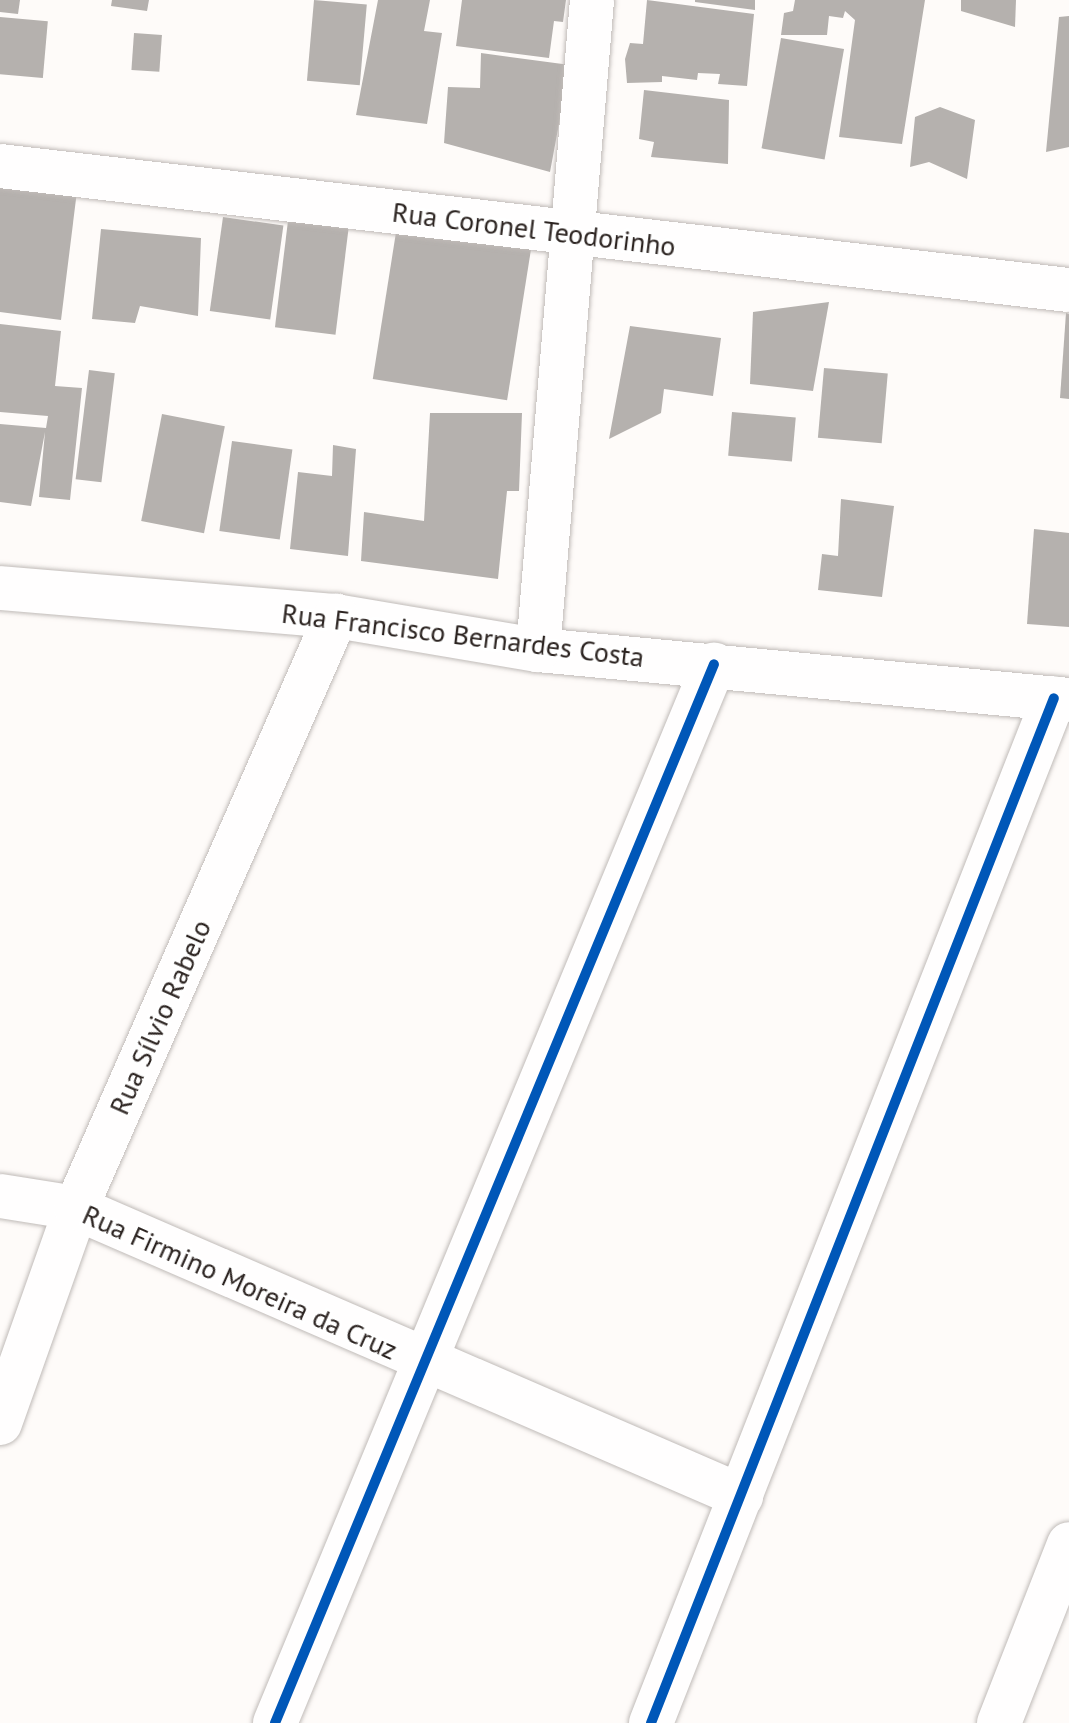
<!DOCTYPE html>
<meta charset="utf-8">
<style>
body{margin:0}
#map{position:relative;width:1069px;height:1723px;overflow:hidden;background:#fefbf9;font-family:"PT Sans",sans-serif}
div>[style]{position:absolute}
.building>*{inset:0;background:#b5b1ae;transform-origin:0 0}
.roads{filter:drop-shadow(0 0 2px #c0bbb8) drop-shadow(0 0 2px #c0bbb8)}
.minor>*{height:44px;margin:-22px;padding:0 22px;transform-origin:22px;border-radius:22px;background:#fffefe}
.cycleway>*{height:10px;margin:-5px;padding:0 5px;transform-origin:5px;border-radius:5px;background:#0057b8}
span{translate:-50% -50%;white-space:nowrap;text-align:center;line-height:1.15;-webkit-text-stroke:6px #fff;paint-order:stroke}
.street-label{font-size:28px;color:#2c2421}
</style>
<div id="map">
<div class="building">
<i style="clip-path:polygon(0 0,20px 0,18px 14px,0 12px)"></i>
<i style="clip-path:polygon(112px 0,149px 0,147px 11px,111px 6px)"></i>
<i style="left:314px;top:0;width:53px;height:81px;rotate:5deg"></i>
<i style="clip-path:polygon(378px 0,430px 0,424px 31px,442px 33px,427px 124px,356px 115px)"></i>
<i style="clip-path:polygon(462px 0,566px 0,563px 22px,554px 21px,549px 58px,456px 46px)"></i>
<i style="clip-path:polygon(647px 0,754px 14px,747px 86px,718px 84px,720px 74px,698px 73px,697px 80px,662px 76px,662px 82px,627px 83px,625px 59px,630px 43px,643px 44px)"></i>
<i style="clip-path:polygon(695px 0,755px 0,755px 10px,695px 2px)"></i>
<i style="clip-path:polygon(795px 0,925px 0,902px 144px,839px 137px,855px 20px,845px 11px,843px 18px,829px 16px,827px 35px,781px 35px,784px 13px,793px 11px)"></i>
<i style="clip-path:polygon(961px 0,1016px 0,1015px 27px,961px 11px)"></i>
<i style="clip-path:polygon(1069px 16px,1069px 147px,1046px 152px,1059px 17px)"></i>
<i style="left:0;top:17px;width:48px;height:57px;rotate:5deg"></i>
<i style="left:134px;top:33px;width:28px;height:37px;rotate:4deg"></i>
<i style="left:781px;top:38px;width:64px;height:112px;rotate:10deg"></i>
<i style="clip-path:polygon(481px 53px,570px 65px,550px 172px,444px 143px,448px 87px,480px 88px)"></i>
<i style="clip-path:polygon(644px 90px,729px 100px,728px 164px,651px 157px,654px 142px,639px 139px)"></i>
<i style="clip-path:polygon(940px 107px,975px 120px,967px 179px,929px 162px,910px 167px,915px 117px)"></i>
<i style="clip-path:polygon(0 183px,77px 191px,61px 320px,0 312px)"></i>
<i style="left:223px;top:217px;width:61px;height:95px;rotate:8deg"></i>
<i style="left:288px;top:221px;width:61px;height:107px;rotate:7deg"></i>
<i style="left:397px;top:226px;width:136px;height:155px;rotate:9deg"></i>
<i style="clip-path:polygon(101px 229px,201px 238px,198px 316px,140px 306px,135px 323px,92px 319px)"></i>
<i style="clip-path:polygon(829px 302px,813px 391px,750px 384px,753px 312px)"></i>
<i style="clip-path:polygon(1066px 313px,1069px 314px,1069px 399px,1060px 398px)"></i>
<i style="clip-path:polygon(0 324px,61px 331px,55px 386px,82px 388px,70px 500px,39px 497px,45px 432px,31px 506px,0 502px,0 424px,46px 428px,48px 416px,0 412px)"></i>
<i style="clip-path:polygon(630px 326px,721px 338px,713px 396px,664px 389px,661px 413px,609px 439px)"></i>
<i style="left:824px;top:368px;width:64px;height:70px;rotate:5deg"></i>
<i style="left:89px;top:370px;width:26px;height:110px;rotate:7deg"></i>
<i style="left:732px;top:412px;width:64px;height:44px;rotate:5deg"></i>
<i style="clip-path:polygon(430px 413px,522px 413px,519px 491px,507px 491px,498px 579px,361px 561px,364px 512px,424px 521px)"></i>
<i style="left:162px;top:414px;width:64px;height:109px;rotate:11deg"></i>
<i style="left:232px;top:441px;width:61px;height:91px;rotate:8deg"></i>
<i style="clip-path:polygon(333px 445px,356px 449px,348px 556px,290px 549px,298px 472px,332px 476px)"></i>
<i style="clip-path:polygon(841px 499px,894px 506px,882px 597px,818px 590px,822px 554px,838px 556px)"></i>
<i style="clip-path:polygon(1034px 529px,1069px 533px,1069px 627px,1027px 624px)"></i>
</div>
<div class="roads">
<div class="minor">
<i style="left:0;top:166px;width:1076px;rotate:6.62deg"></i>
<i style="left:0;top:588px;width:337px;rotate:4.8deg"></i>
<i style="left:336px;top:616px;width:205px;rotate:9.6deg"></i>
<i style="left:538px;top:650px;width:533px;rotate:5.38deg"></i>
<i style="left:538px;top:650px;width:652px;rotate:-85.25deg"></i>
<i style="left:0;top:1196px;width:77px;rotate:9deg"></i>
<i style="left:76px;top:1208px;width:725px;rotate:23.42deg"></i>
<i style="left:0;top:1423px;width:228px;rotate:-70.5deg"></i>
<i style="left:76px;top:1208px;width:647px;rotate:-66.29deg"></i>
<i style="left:275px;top:1723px;width:1146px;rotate:-67.48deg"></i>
<i style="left:651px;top:1723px;width:1101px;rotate:-68.54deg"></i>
<i style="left:999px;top:1723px;width:192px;rotate:-68.6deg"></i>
</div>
</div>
<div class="cycleway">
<i style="left:275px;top:1723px;width:1146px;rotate:-67.48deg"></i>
<i style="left:651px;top:1723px;width:1101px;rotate:-68.54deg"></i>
</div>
<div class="street-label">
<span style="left:534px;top:229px;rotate:7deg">Rua Coronel Teodorinho</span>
<span style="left:463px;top:635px;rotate:7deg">Rua Francisco Bernardes Costa</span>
<span style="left:160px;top:1017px;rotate:-66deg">Rua Sílvio Rabelo</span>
<span style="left:240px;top:1282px;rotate:24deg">Rua Firmino Moreira da Cruz</span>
</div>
</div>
